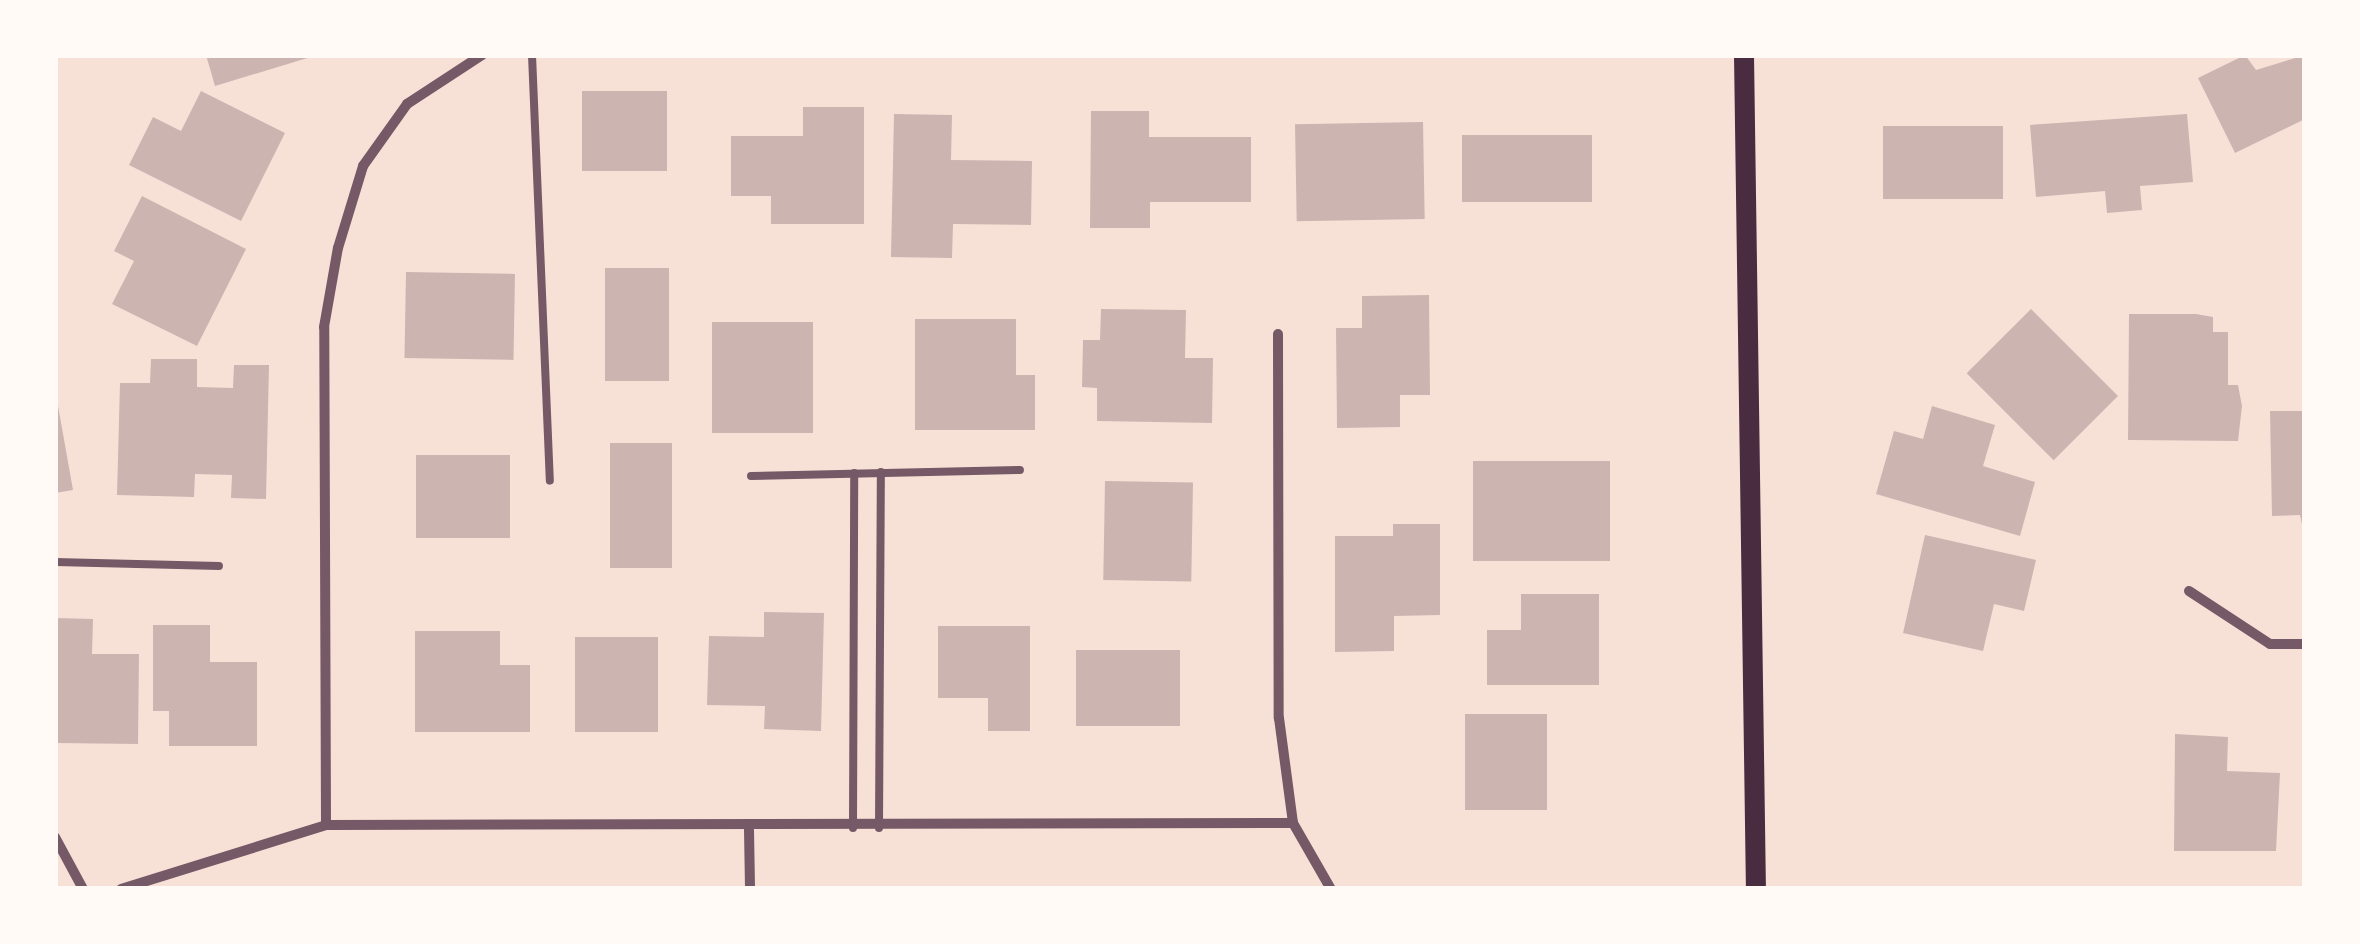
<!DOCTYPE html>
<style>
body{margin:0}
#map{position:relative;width:2360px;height:944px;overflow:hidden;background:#f7e1d7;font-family:"Golos Text",sans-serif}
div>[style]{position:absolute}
.building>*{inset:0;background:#ccb4b1;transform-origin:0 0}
.service>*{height:8px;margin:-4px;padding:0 4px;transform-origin:4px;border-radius:4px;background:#755966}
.minor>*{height:10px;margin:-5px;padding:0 5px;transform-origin:5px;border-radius:5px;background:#755966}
.secondary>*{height:20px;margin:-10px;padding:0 10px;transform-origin:10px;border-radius:10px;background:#4a2c40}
span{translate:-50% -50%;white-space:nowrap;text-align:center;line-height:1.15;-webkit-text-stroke:8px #fffaf5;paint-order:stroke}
.frame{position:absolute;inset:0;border:58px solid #fffaf5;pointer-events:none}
</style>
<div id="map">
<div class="building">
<i style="clip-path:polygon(206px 55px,314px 55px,314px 56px,215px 86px)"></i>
<i style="clip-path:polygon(2245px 55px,2256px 70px,2305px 55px,2305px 119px,2235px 153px,2198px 78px)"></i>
<i style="clip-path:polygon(201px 91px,285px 133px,241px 221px,129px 165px,153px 117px,181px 131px)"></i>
<i style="left:582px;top:91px;width:85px;height:80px"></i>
<i style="clip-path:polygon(803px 107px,864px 107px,864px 224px,771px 224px,771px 196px,731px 196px,731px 136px,803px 136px)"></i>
<i style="clip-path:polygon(1091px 111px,1149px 111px,1149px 137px,1251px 137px,1251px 202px,1150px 202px,1150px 228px,1090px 228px)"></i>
<i style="clip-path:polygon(894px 114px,952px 115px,951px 160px,1032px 161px,1031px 225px,953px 224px,952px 258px,891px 257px)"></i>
<i style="clip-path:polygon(2187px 114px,2193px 182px,2140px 186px,2142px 210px,2107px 213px,2105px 191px,2036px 197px,2030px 125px)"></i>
<i style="left:1423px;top:122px;width:97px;height:128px;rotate:89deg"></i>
<i style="left:1883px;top:126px;width:120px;height:73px"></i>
<i style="left:1462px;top:135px;width:130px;height:67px"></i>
<i style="clip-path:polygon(142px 196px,246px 249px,197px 346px,112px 304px,134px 261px,114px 251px)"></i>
<i style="left:605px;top:268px;width:64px;height:113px"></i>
<i style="left:406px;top:272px;width:109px;height:86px;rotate:1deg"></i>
<i style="clip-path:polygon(1429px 295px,1430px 395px,1400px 395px,1400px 427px,1337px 428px,1336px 328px,1362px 328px,1362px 296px)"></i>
<i style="clip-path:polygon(1101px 309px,1186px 310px,1185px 358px,1213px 358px,1212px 423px,1097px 421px,1097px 388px,1082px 387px,1083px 340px,1100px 340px)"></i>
<i style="left:2031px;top:309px;width:123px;height:91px;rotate:45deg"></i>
<i style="clip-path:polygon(2129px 314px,2196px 314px,2213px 317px,2213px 332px,2228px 332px,2228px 385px,2238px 385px,2242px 406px,2238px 441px,2128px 440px)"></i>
<i style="clip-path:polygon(915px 319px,1016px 319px,1016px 375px,1035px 375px,1035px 430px,915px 430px)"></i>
<i style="left:712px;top:322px;width:101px;height:111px"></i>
<i style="clip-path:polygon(151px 359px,197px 359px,197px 387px,233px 388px,234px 365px,269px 365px,266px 499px,231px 498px,232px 475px,195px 474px,194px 497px,117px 495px,120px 383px,150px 383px)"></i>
<i style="clip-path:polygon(55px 389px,73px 490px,55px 493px)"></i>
<i style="clip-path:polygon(1932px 406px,1995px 425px,1983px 466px,2035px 482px,2020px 536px,1876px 494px,1894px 431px,1923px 439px)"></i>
<i style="clip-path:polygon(2270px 411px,2305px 411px,2305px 539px,2300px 515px,2272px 516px)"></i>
<i style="left:610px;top:443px;width:62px;height:125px"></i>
<i style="left:416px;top:455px;width:94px;height:83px"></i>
<i style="left:1473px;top:461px;width:137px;height:100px"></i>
<i style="left:1105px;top:481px;width:88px;height:99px;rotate:1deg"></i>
<i style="clip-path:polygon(1393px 524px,1440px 524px,1440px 615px,1394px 616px,1394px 651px,1335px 652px,1335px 536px,1393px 536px)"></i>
<i style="clip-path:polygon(1925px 535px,2036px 560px,2024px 611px,1994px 604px,1983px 651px,1903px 633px)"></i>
<i style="clip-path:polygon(1521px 594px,1599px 594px,1599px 685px,1487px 685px,1487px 630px,1521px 630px)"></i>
<i style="clip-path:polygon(764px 612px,824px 613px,821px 731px,764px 729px,765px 706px,707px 705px,709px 636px,764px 637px)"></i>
<i style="clip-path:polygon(55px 618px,93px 619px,92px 654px,139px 654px,138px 744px,56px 743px)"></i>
<i style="clip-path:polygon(153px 625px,210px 625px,210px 662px,257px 662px,257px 746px,169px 746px,169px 711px,153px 711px)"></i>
<i style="clip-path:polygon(938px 626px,1030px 626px,1030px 731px,988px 731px,988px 698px,938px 698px)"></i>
<i style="clip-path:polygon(415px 631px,500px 631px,500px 665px,530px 665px,530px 732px,415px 732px)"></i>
<i style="left:575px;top:637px;width:83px;height:95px"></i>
<i style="left:1076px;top:650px;width:104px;height:76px"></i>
<i style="left:1465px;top:714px;width:82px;height:96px"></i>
<i style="clip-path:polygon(2175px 734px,2228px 737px,2227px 771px,2280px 773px,2276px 851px,2174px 851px)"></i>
</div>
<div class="service">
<i style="left:532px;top:55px;width:426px;rotate:87.6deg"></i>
<i style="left:751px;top:476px;width:269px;rotate:-1.3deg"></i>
<i style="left:55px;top:562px;width:164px;rotate:1.4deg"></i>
<i style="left:853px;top:828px;width:355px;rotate:-89.8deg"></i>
<i style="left:879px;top:828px;width:356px;rotate:-89.7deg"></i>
</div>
<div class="minor">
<i style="left:1278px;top:334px;width:384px;rotate:89.9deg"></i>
<i style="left:1279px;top:718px;width:106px;rotate:82.4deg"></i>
<i style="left:1293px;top:823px;width:76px;rotate:60.1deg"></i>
<i style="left:2189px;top:591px;width:97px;rotate:33.2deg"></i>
<i style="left:2270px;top:644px;width:35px"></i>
<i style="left:326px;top:825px;width:498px;rotate:-90.2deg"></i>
<i style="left:324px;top:327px;width:80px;rotate:-80deg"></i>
<i style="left:338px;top:248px;width:86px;rotate:-73deg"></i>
<i style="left:363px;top:166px;width:76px;rotate:-54.6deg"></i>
<i style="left:407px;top:104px;width:90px;rotate:-33.2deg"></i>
<i style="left:749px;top:830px;width:59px;rotate:89deg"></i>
<i style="left:55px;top:837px;width:59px;rotate:61.7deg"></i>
<i style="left:121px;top:889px;width:215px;rotate:-17.3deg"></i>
<i style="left:326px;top:825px;width:967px;rotate:-0.12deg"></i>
</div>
<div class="secondary">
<i style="left:1744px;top:55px;width:834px;rotate:89.18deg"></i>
</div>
<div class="frame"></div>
</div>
